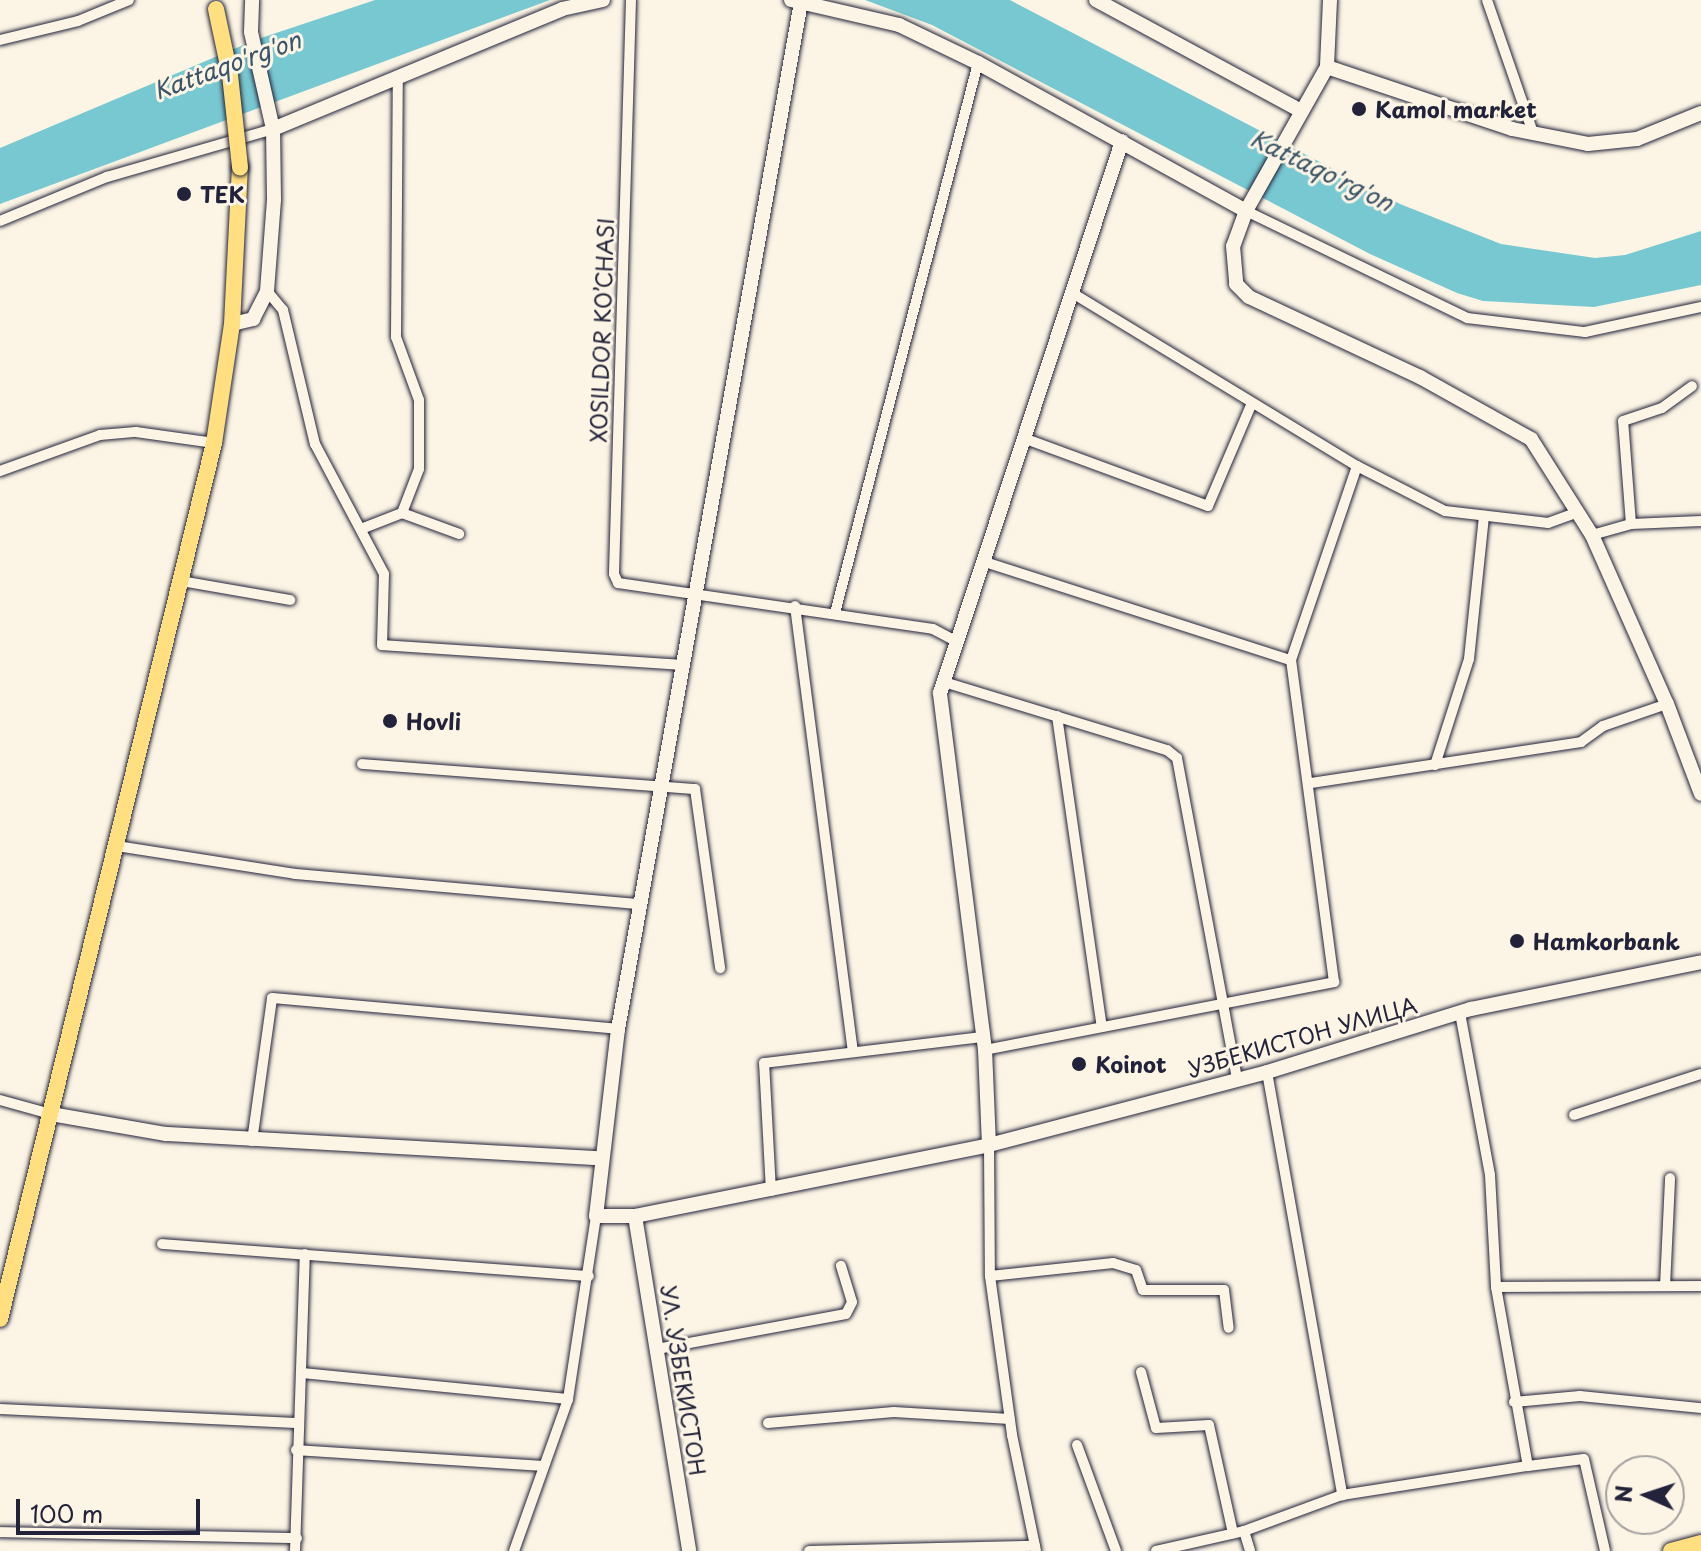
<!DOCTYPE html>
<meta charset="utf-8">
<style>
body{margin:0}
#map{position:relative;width:1701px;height:1551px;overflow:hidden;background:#fcf5e5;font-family:"Playpen Sans",sans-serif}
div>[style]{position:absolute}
.water>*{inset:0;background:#78c8d2}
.roads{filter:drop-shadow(0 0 2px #22223b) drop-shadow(0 0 2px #22223b)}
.street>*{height:10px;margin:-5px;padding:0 5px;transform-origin:5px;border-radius:5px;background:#fcf5e5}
.secondary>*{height:14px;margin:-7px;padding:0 7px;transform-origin:7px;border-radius:7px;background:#fcf5e5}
.primary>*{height:16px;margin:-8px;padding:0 8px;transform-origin:8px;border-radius:8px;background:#ffdf80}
.bridges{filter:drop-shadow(0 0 2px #22223b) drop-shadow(0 0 2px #22223b)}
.primary-bridge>*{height:16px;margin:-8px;padding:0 8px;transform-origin:8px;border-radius:8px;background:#ffdf80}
.dots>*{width:22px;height:22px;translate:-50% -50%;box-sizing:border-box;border:4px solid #fcf5e5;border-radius:50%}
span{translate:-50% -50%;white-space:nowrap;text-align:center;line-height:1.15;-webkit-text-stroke:6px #fcf5e5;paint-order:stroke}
.poi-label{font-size:22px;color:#22223b;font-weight:700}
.left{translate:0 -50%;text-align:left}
.street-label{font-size:22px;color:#22223b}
.water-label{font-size:24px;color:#3c5468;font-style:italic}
.north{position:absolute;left:1605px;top:1455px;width:80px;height:80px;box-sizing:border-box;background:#fcf5e5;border:2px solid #a5a1a1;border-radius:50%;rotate:273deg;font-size:22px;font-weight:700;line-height:32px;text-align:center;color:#22223b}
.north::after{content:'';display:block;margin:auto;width:28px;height:36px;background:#22223b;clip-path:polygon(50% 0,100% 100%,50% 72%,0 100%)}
.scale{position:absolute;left:16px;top:1499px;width:184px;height:36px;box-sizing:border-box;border:4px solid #22223b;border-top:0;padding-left:10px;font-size:24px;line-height:28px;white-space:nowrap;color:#22223b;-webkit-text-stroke:6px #fcf5e5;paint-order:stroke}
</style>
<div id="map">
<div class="water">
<i style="clip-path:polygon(375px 0,550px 0,0 204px,0 148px,258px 39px)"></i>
<i style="clip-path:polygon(865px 0,1010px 0,1400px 204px,1501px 244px,1595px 258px,1625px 255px,1701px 231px,1701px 285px,1594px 307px,1483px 301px,1457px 293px,1370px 254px,932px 25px)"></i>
</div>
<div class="roads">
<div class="street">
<i style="left:631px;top:0;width:574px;rotate:91.7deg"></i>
<i style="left:614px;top:574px;width:10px;rotate:66deg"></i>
<i style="left:618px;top:583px;width:318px;rotate:8.3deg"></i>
<i style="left:933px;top:629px;width:27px;rotate:28deg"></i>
<i style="left:1487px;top:0;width:141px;rotate:70.9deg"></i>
<i style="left:0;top:40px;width:80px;rotate:-13.7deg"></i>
<i style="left:78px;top:21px;width:55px;rotate:-22.4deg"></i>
<i style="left:1246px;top:211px;width:246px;rotate:25.8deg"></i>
<i style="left:1467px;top:318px;width:119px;rotate:6.8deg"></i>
<i style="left:1585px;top:332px;width:119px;rotate:-12.2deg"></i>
<i style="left:0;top:221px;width:116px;rotate:-22.4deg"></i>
<i style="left:107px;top:177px;width:173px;rotate:-16.1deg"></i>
<i style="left:267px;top:291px;width:25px;rotate:50deg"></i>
<i style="left:283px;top:310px;width:138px;rotate:76.6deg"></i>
<i style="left:315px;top:444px;width:147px;rotate:62deg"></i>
<i style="left:384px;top:574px;width:71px;rotate:91.6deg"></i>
<i style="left:382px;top:645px;width:301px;rotate:3.8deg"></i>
<i style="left:1074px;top:294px;width:331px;rotate:31.3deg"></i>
<i style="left:1357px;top:466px;width:99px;rotate:27.1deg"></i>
<i style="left:1445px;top:511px;width:104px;rotate:6.6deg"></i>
<i style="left:1548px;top:523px;width:30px;rotate:-20deg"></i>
<i style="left:1026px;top:439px;width:194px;rotate:20.2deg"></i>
<i style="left:1208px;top:506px;width:112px;rotate:-66.9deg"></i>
<i style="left:0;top:471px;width:106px;rotate:-19.8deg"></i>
<i style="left:100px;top:435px;width:36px;rotate:-5deg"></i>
<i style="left:136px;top:432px;width:79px;rotate:8deg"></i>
<i style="left:402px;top:513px;width:61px;rotate:20.2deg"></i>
<i style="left:1631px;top:524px;width:103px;rotate:-94.4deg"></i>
<i style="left:1623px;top:421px;width:41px;rotate:-18.4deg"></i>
<i style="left:1662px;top:408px;width:37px;rotate:-36deg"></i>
<i style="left:361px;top:529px;width:44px;rotate:-21.3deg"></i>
<i style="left:402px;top:513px;width:47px;rotate:-68.9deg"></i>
<i style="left:419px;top:469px;width:69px;rotate:-90deg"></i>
<i style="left:419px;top:400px;width:67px;rotate:-110.1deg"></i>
<i style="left:396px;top:337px;width:258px;rotate:-89.6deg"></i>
<i style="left:1592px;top:535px;width:41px;rotate:-15.8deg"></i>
<i style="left:1631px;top:524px;width:70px;rotate:-2.5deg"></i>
<i style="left:985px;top:562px;width:321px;rotate:17.8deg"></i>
<i style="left:181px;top:581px;width:111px;rotate:9.9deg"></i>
<i style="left:795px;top:606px;width:449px;rotate:82.6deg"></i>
<i style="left:835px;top:613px;width:568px;rotate:-75.43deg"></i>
<i style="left:944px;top:682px;width:233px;rotate:17deg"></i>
<i style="left:1167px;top:750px;width:13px;rotate:39deg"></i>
<i style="left:1177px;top:758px;width:327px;rotate:79.4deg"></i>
<i style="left:1057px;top:716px;width:314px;rotate:81.8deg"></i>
<i style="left:362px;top:764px;width:334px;rotate:4.3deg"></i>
<i style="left:695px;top:789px;width:181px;rotate:82deg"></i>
<i style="left:1435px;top:765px;width:111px;rotate:-72.2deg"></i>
<i style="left:1469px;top:659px;width:144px;rotate:-84deg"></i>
<i style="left:1311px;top:783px;width:273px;rotate:-8.6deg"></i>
<i style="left:1581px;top:742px;width:27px;rotate:-36deg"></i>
<i style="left:1603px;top:726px;width:68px;rotate:-19deg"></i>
<i style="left:117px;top:846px;width:180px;rotate:8.9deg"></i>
<i style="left:295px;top:874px;width:347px;rotate:5deg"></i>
<i style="left:1460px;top:1013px;width:165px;rotate:79.5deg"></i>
<i style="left:1490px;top:1175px;width:112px;rotate:86.9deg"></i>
<i style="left:1496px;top:1287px;width:182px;rotate:79.9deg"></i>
<i style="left:1528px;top:1466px;width:56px;rotate:-7.1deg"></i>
<i style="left:1584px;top:1459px;width:94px;rotate:77.1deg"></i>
<i style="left:985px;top:1050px;width:356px;rotate:-11deg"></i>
<i style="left:1334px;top:982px;width:325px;rotate:-97.6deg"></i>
<i style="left:1291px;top:660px;width:205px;rotate:-71.2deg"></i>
<i style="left:1267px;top:1072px;width:430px;rotate:79.9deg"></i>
<i style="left:1342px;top:1495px;width:188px;rotate:-8.9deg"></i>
<i style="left:0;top:1100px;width:53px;rotate:15.4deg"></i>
<i style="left:1574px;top:1115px;width:133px;rotate:-17.9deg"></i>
<i style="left:252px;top:1141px;width:144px;rotate:-82deg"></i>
<i style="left:272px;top:998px;width:347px;rotate:5.1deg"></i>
<i style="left:989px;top:1145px;width:131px;rotate:89.6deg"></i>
<i style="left:990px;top:1276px;width:161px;rotate:82.1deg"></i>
<i style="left:1012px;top:1435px;width:118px;rotate:78.3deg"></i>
<i style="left:771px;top:1191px;width:128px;rotate:-93.1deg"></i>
<i style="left:764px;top:1063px;width:221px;rotate:-6.8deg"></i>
<i style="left:162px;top:1244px;width:428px;rotate:4.3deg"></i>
<i style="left:990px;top:1276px;width:124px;rotate:-6deg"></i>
<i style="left:1113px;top:1263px;width:24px;rotate:17deg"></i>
<i style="left:1136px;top:1270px;width:21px;rotate:71deg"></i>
<i style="left:1143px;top:1290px;width:81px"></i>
<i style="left:1224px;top:1290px;width:38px;rotate:83deg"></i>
<i style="left:1665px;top:1286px;width:108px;rotate:-87.3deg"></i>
<i style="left:1496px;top:1287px;width:205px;rotate:-0.3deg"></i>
<i style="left:657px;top:1349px;width:192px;rotate:-10.5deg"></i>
<i style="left:846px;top:1314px;width:13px;rotate:-63deg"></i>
<i style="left:852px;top:1302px;width:38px;rotate:-107deg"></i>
<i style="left:1141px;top:1372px;width:58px;rotate:75deg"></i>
<i style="left:1156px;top:1428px;width:53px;rotate:-3.2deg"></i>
<i style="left:1209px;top:1425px;width:111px;rotate:77.5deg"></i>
<i style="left:302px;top:1373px;width:267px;rotate:5.6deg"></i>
<i style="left:1514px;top:1402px;width:66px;rotate:-5.2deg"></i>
<i style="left:1580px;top:1396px;width:122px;rotate:5.7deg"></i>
<i style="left:0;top:1409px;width:296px;rotate:2.7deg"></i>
<i style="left:768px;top:1423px;width:126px;rotate:-5deg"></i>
<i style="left:894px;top:1412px;width:116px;rotate:3.5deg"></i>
<i style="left:1077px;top:1445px;width:113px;rotate:69.8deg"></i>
<i style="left:296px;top:1450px;width:247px;rotate:3.7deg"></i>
<i style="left:1244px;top:1531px;width:21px;rotate:73deg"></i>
<i style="left:0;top:1532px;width:297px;rotate:1.2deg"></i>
<i style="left:295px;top:1551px;width:297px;rotate:-88.1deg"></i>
<i style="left:514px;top:1551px;width:161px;rotate:-70.4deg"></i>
<i style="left:568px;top:1399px;width:185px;rotate:-81.3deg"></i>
<i style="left:809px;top:1551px;width:226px;rotate:-1.3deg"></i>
<i style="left:1156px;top:1551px;width:90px;rotate:-12.8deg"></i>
<i style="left:1244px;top:1531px;width:104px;rotate:-20.2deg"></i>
</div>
<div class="secondary">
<i style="left:791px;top:0;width:111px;rotate:13deg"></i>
<i style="left:899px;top:25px;width:88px;rotate:25.7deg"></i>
<i style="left:978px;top:63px;width:306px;rotate:28.9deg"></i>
<i style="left:1096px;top:0;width:233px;rotate:28.4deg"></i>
<i style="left:1330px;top:0;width:67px;rotate:92.6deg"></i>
<i style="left:1327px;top:67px;width:165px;rotate:119.4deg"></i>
<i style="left:1246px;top:211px;width:37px;rotate:110deg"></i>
<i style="left:1233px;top:246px;width:38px;rotate:85deg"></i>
<i style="left:1236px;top:284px;width:18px;rotate:45deg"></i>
<i style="left:1249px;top:297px;width:189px;rotate:25.1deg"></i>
<i style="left:1420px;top:377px;width:127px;rotate:29.2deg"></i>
<i style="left:1531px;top:439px;width:114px;rotate:57.6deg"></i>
<i style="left:1592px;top:535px;width:185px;rotate:66.1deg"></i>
<i style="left:1667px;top:704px;width:96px;rotate:69.3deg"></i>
<i style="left:801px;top:2px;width:1043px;rotate:100.1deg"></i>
<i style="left:618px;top:1029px;width:188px;rotate:96.7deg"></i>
<i style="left:596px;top:1216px;width:39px"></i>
<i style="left:635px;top:1216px;width:361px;rotate:-11.3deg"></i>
<i style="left:989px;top:1145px;width:287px;rotate:-14.7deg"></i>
<i style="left:1267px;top:1072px;width:214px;rotate:-17.2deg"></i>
<i style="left:1471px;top:1009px;width:235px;rotate:-11.5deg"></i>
<i style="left:1327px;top:67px;width:195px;rotate:18.5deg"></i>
<i style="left:1512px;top:129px;width:77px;rotate:11.2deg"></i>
<i style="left:1588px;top:144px;width:49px;rotate:-5.8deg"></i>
<i style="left:1637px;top:139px;width:69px;rotate:-22.1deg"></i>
<i style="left:273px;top:129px;width:313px;rotate:-22.5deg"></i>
<i style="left:562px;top:9px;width:42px;rotate:-12.4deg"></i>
<i style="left:232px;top:324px;width:22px;rotate:-13deg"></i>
<i style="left:253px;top:319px;width:31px;rotate:-63deg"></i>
<i style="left:267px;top:291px;width:92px;rotate:-85.6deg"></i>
<i style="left:274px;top:199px;width:70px;rotate:-90.8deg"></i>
<i style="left:273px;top:129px;width:99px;rotate:-102.8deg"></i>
<i style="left:251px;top:32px;width:32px;rotate:-88deg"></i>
<i style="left:51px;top:1114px;width:117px;rotate:9.9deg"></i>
<i style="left:166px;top:1134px;width:435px;rotate:3.2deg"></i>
<i style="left:989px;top:1145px;width:95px;rotate:-92.4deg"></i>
<i style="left:985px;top:1050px;width:360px;rotate:-97.2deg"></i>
<i style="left:940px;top:693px;width:581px;rotate:-71.75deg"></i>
<i style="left:635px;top:1216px;width:339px;rotate:80.8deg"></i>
</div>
<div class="primary">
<i style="left:0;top:1319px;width:902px;rotate:-76.27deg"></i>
<i style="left:214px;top:443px;width:120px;rotate:-81.4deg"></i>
<i style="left:232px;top:324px;width:157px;rotate:-87.1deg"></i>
<i style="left:1671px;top:1551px;width:31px;rotate:-15deg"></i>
</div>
</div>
<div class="bridges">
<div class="primary-bridge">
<i style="left:216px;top:9px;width:67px;rotate:78deg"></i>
<i style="left:230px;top:75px;width:93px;rotate:83.8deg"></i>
</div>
</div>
<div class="dots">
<i style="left:1359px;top:109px;background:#22223b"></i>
<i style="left:184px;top:194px;background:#22223b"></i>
<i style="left:390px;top:721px;background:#22223b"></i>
<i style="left:1517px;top:941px;background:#22223b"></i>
<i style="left:1079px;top:1064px;background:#22223b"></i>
</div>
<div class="poi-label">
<span class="left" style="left:1375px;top:109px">Kamol market</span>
<span class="left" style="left:200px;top:194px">TEK</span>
<span class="left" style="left:406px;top:721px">Hovli</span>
<span class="left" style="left:1533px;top:941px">Hamkorbank</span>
<span class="left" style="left:1095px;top:1064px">Koinot</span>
</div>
<div class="street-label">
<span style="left:601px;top:330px;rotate:-88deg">XOSILDOR KO’CHASI</span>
<span style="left:1302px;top:1036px;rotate:-16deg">УЗБЕКИСТОН УЛИЦА</span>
<span style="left:684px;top:1380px;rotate:81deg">УЛ. УЗБЕКИСТОН</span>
</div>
<div class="water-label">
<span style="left:227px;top:65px;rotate:-20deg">Kattaqo'rg'on</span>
<span style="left:1322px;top:170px;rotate:26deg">Kattaqo'rg'on</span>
</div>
<div class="north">N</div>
<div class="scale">100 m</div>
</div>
